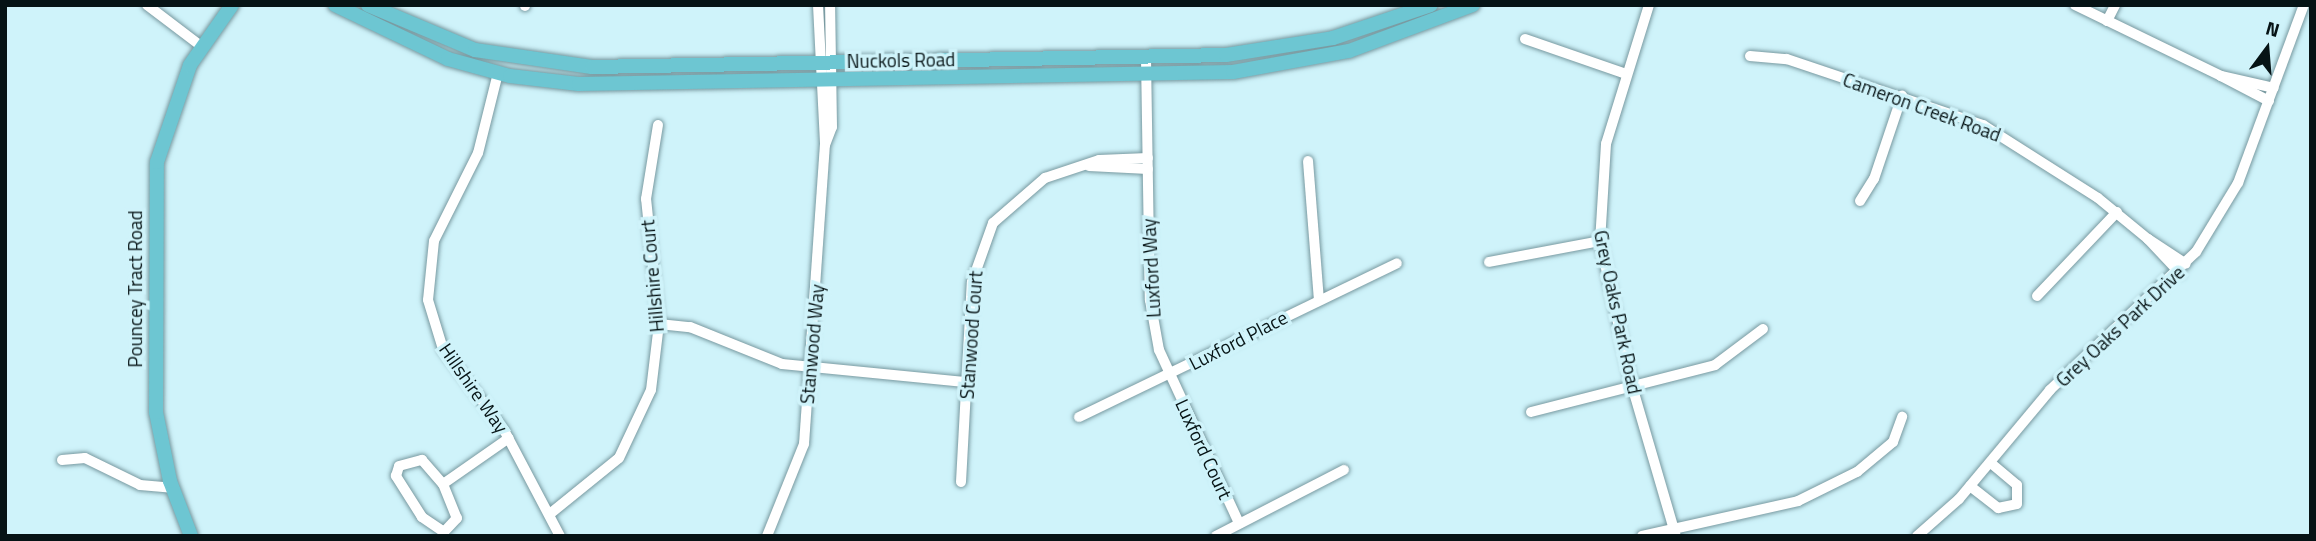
<!DOCTYPE html>
<style>
body{margin:0}
#map{position:relative;width:2316px;height:541px;overflow:hidden;background:#cff3fa;font-family:"Titillium Web",sans-serif}
div>[style]{position:absolute}
.roads{filter:drop-shadow(0 0 2px #7899a0) drop-shadow(0 0 2px #7899a0)}
.minor>*{height:10px;margin:-5px;padding:0 5px;transform-origin:5px;border-radius:5px;background:#fff}
.major>*{height:14px;margin:-7px;padding:0 7px;transform-origin:7px;border-radius:7px;background:#6dc6d2}
span{translate:-50% -50%;white-space:nowrap;text-align:center;line-height:1.15;-webkit-text-stroke:7px #cff3fa;paint-order:stroke}
.street-label{font-size:19px;color:#061315}
.frame{position:absolute;inset:0;border:7px solid #061315;pointer-events:none}
.north{position:absolute;left:2232px;top:14px;width:70px;height:70px;-webkit-text-stroke:5px #cff3fa;paint-order:stroke;rotate:16deg;font-size:19px;font-weight:700;line-height:28px;text-align:center;color:#061315}
.north::after{content:'';display:block;margin:auto;width:24px;height:32px;background:#061315;clip-path:polygon(50% 0,100% 100%,50% 72%,0 100%)}
</style>
<div id="map">
<div class="roads">
<div class="minor">
<i style="left:147px;top:5px;width:68px;rotate:37.2deg"></i>
<i style="left:818px;top:5px;width:140px;rotate:87.1deg"></i>
<i style="left:825px;top:145px;width:19px;rotate:-69deg"></i>
<i style="left:832px;top:127px;width:122px;rotate:-90.9deg"></i>
<i style="left:1649px;top:5px;width:145px;rotate:107.2deg"></i>
<i style="left:1606px;top:144px;width:97px;rotate:93.5deg"></i>
<i style="left:1600px;top:241px;width:148px;rotate:77.6deg"></i>
<i style="left:1632px;top:386px;width:156px;rotate:73.7deg"></i>
<i style="left:2075px;top:5px;width:162px;rotate:25.9deg"></i>
<i style="left:525px;top:6px;width:1px;rotate:-90deg"></i>
<i style="left:2107px;top:21px;width:18px;rotate:-63deg"></i>
<i style="left:1525px;top:39px;width:104px;rotate:19.1deg"></i>
<i style="left:1750px;top:56px;width:37px;rotate:5deg"></i>
<i style="left:1787px;top:59px;width:207px;rotate:18.6deg"></i>
<i style="left:1983px;top:125px;width:136px;rotate:32.4deg"></i>
<i style="left:2098px;top:198px;width:65px;rotate:39.4deg"></i>
<i style="left:1146px;top:58px;width:242px;rotate:89.1deg"></i>
<i style="left:1150px;top:300px;width:51px;rotate:79.8deg"></i>
<i style="left:1159px;top:350px;width:191px;rotate:65.2deg"></i>
<i style="left:498px;top:73px;width:82px;rotate:104deg"></i>
<i style="left:478px;top:153px;width:98px;rotate:116.6deg"></i>
<i style="left:434px;top:241px;width:59px;rotate:95.8deg"></i>
<i style="left:428px;top:300px;width:51px;rotate:73deg"></i>
<i style="left:443px;top:349px;width:101px;rotate:53deg"></i>
<i style="left:504px;top:430px;width:120px;rotate:62.2deg"></i>
<i style="left:2269px;top:101px;width:54px;rotate:-152.5deg"></i>
<i style="left:2221px;top:76px;width:54px;rotate:12.8deg"></i>
<i style="left:1308px;top:161px;width:139px;rotate:85.5deg"></i>
<i style="left:1089px;top:166px;width:59px;rotate:2.9deg"></i>
<i style="left:1860px;top:201px;width:26px;rotate:-58deg"></i>
<i style="left:1874px;top:179px;width:88px;rotate:-71.4deg"></i>
<i style="left:1489px;top:262px;width:113px;rotate:-10.7deg"></i>
<i style="left:2180px;top:273px;width:47px;rotate:-133.3deg"></i>
<i style="left:2148px;top:239px;width:45px;rotate:33.3deg"></i>
<i style="left:2037px;top:296px;width:116px;rotate:-46.4deg"></i>
<i style="left:659px;top:324px;width:31px;rotate:6deg"></i>
<i style="left:690px;top:327px;width:99px;rotate:21.9deg"></i>
<i style="left:782px;top:364px;width:186px;rotate:5.6deg"></i>
<i style="left:1531px;top:412px;width:190px;rotate:-14.3deg"></i>
<i style="left:1715px;top:365px;width:60px;rotate:-36.9deg"></i>
<i style="left:1079px;top:417px;width:353px;rotate:-25.8deg"></i>
<i style="left:62px;top:460px;width:23px;rotate:-5deg"></i>
<i style="left:85px;top:458px;width:61px;rotate:26.1deg"></i>
<i style="left:140px;top:485px;width:32px;rotate:5deg"></i>
<i style="left:961px;top:482px;width:200px;rotate:-86.9deg"></i>
<i style="left:972px;top:282px;width:63px;rotate:-70.4deg"></i>
<i style="left:993px;top:223px;width:69px;rotate:-40.9deg"></i>
<i style="left:1045px;top:178px;width:57px;rotate:-18.4deg"></i>
<i style="left:1099px;top:160px;width:49px;rotate:-2.3deg"></i>
<i style="left:443px;top:484px;width:37px;rotate:68deg"></i>
<i style="left:457px;top:518px;width:19px;rotate:133deg"></i>
<i style="left:444px;top:532px;width:27px;rotate:-146deg"></i>
<i style="left:422px;top:517px;width:49px;rotate:-122.4deg"></i>
<i style="left:396px;top:476px;width:10px;rotate:-73deg"></i>
<i style="left:399px;top:466px;width:24px;rotate:-15deg"></i>
<i style="left:422px;top:460px;width:32px;rotate:49deg"></i>
<i style="left:443px;top:484px;width:80px;rotate:-34.9deg"></i>
<i style="left:1970px;top:486px;width:36px;rotate:38deg"></i>
<i style="left:1998px;top:508px;width:19px;rotate:-12deg"></i>
<i style="left:2017px;top:504px;width:19px;rotate:-90deg"></i>
<i style="left:2017px;top:485px;width:35px;rotate:-140deg"></i>
<i style="left:551px;top:513px;width:87px;rotate:-39deg"></i>
<i style="left:619px;top:458px;width:75px;rotate:-64.8deg"></i>
<i style="left:651px;top:390px;width:66px;rotate:-83.1deg"></i>
<i style="left:659px;top:324px;width:126px;rotate:-95.9deg"></i>
<i style="left:646px;top:199px;width:75px;rotate:-80.8deg"></i>
<i style="left:767px;top:536px;width:99px;rotate:-68.1deg"></i>
<i style="left:804px;top:444px;width:300px;rotate:-86deg"></i>
<i style="left:1216px;top:536px;width:144px;rotate:-27.3deg"></i>
<i style="left:1642px;top:536px;width:160px;rotate:-12.6deg"></i>
<i style="left:1798px;top:501px;width:66px;rotate:-26.2deg"></i>
<i style="left:1857px;top:472px;width:47px;rotate:-39.8deg"></i>
<i style="left:1893px;top:442px;width:27px;rotate:-70deg"></i>
<i style="left:1917px;top:536px;width:56px;rotate:-41.4deg"></i>
<i style="left:1959px;top:499px;width:142px;rotate:-50.1deg"></i>
<i style="left:2050px;top:390px;width:201px;rotate:-43.4deg"></i>
<i style="left:2196px;top:252px;width:81px;rotate:-58.7deg"></i>
<i style="left:2238px;top:183px;width:190px;rotate:-69.7deg"></i>
</div>
<div class="major">
<i style="left:335px;top:5px;width:125px;rotate:25.5deg"></i>
<i style="left:448px;top:59px;width:64px;rotate:15.3deg"></i>
<i style="left:510px;top:76px;width:69px;rotate:6.6deg"></i>
<i style="left:579px;top:84px;width:654px;rotate:-1.05deg"></i>
<i style="left:1233px;top:72px;width:118px;rotate:-10.3deg"></i>
<i style="left:1349px;top:51px;width:132px;rotate:-20.4deg"></i>
<i style="left:368px;top:5px;width:116px;rotate:22.8deg"></i>
<i style="left:475px;top:50px;width:118px;rotate:8.3deg"></i>
<i style="left:592px;top:67px;width:634px;rotate:-1.08deg"></i>
<i style="left:1226px;top:55px;width:108px;rotate:-9deg"></i>
<i style="left:1333px;top:38px;width:103px;rotate:-18.6deg"></i>
<i style="left:191px;top:536px;width:59px;rotate:-110.9deg"></i>
<i style="left:170px;top:481px;width:70px;rotate:-101.5deg"></i>
<i style="left:156px;top:412px;width:250px;rotate:-89.8deg"></i>
<i style="left:157px;top:162px;width:102px;rotate:-71.2deg"></i>
<i style="left:190px;top:65px;width:73px;rotate:-55deg"></i>
</div>
</div>
<div class="street-label">
<span style="left:901px;top:60px;rotate:-1deg">Nuckols Road</span>
<span style="left:1922px;top:107px;rotate:20deg">Cameron Creek Road</span>
<span style="left:1151px;top:268px;rotate:-93deg">Luxford Way</span>
<span style="left:652px;top:276px;rotate:-95deg">Hillshire Court</span>
<span style="left:135px;top:289px;rotate:-90deg">Pouncey Tract Road</span>
<span style="left:1618px;top:312px;rotate:78deg">Grey Oaks Park Road</span>
<span style="left:2120px;top:326px;rotate:-43deg">Grey Oaks Park Drive</span>
<span style="left:971px;top:335px;rotate:-86deg">Stanwood Court</span>
<span style="left:1238px;top:340px;rotate:-27deg">Luxford Place</span>
<span style="left:812px;top:344px;rotate:-85deg">Stanwood Way</span>
<span style="left:474px;top:388px;rotate:55deg">Hillshire Way</span>
<span style="left:1204px;top:449px;rotate:65deg">Luxford Court</span>
</div>
<div class="frame"></div>
<div class="north">N</div>
</div>
